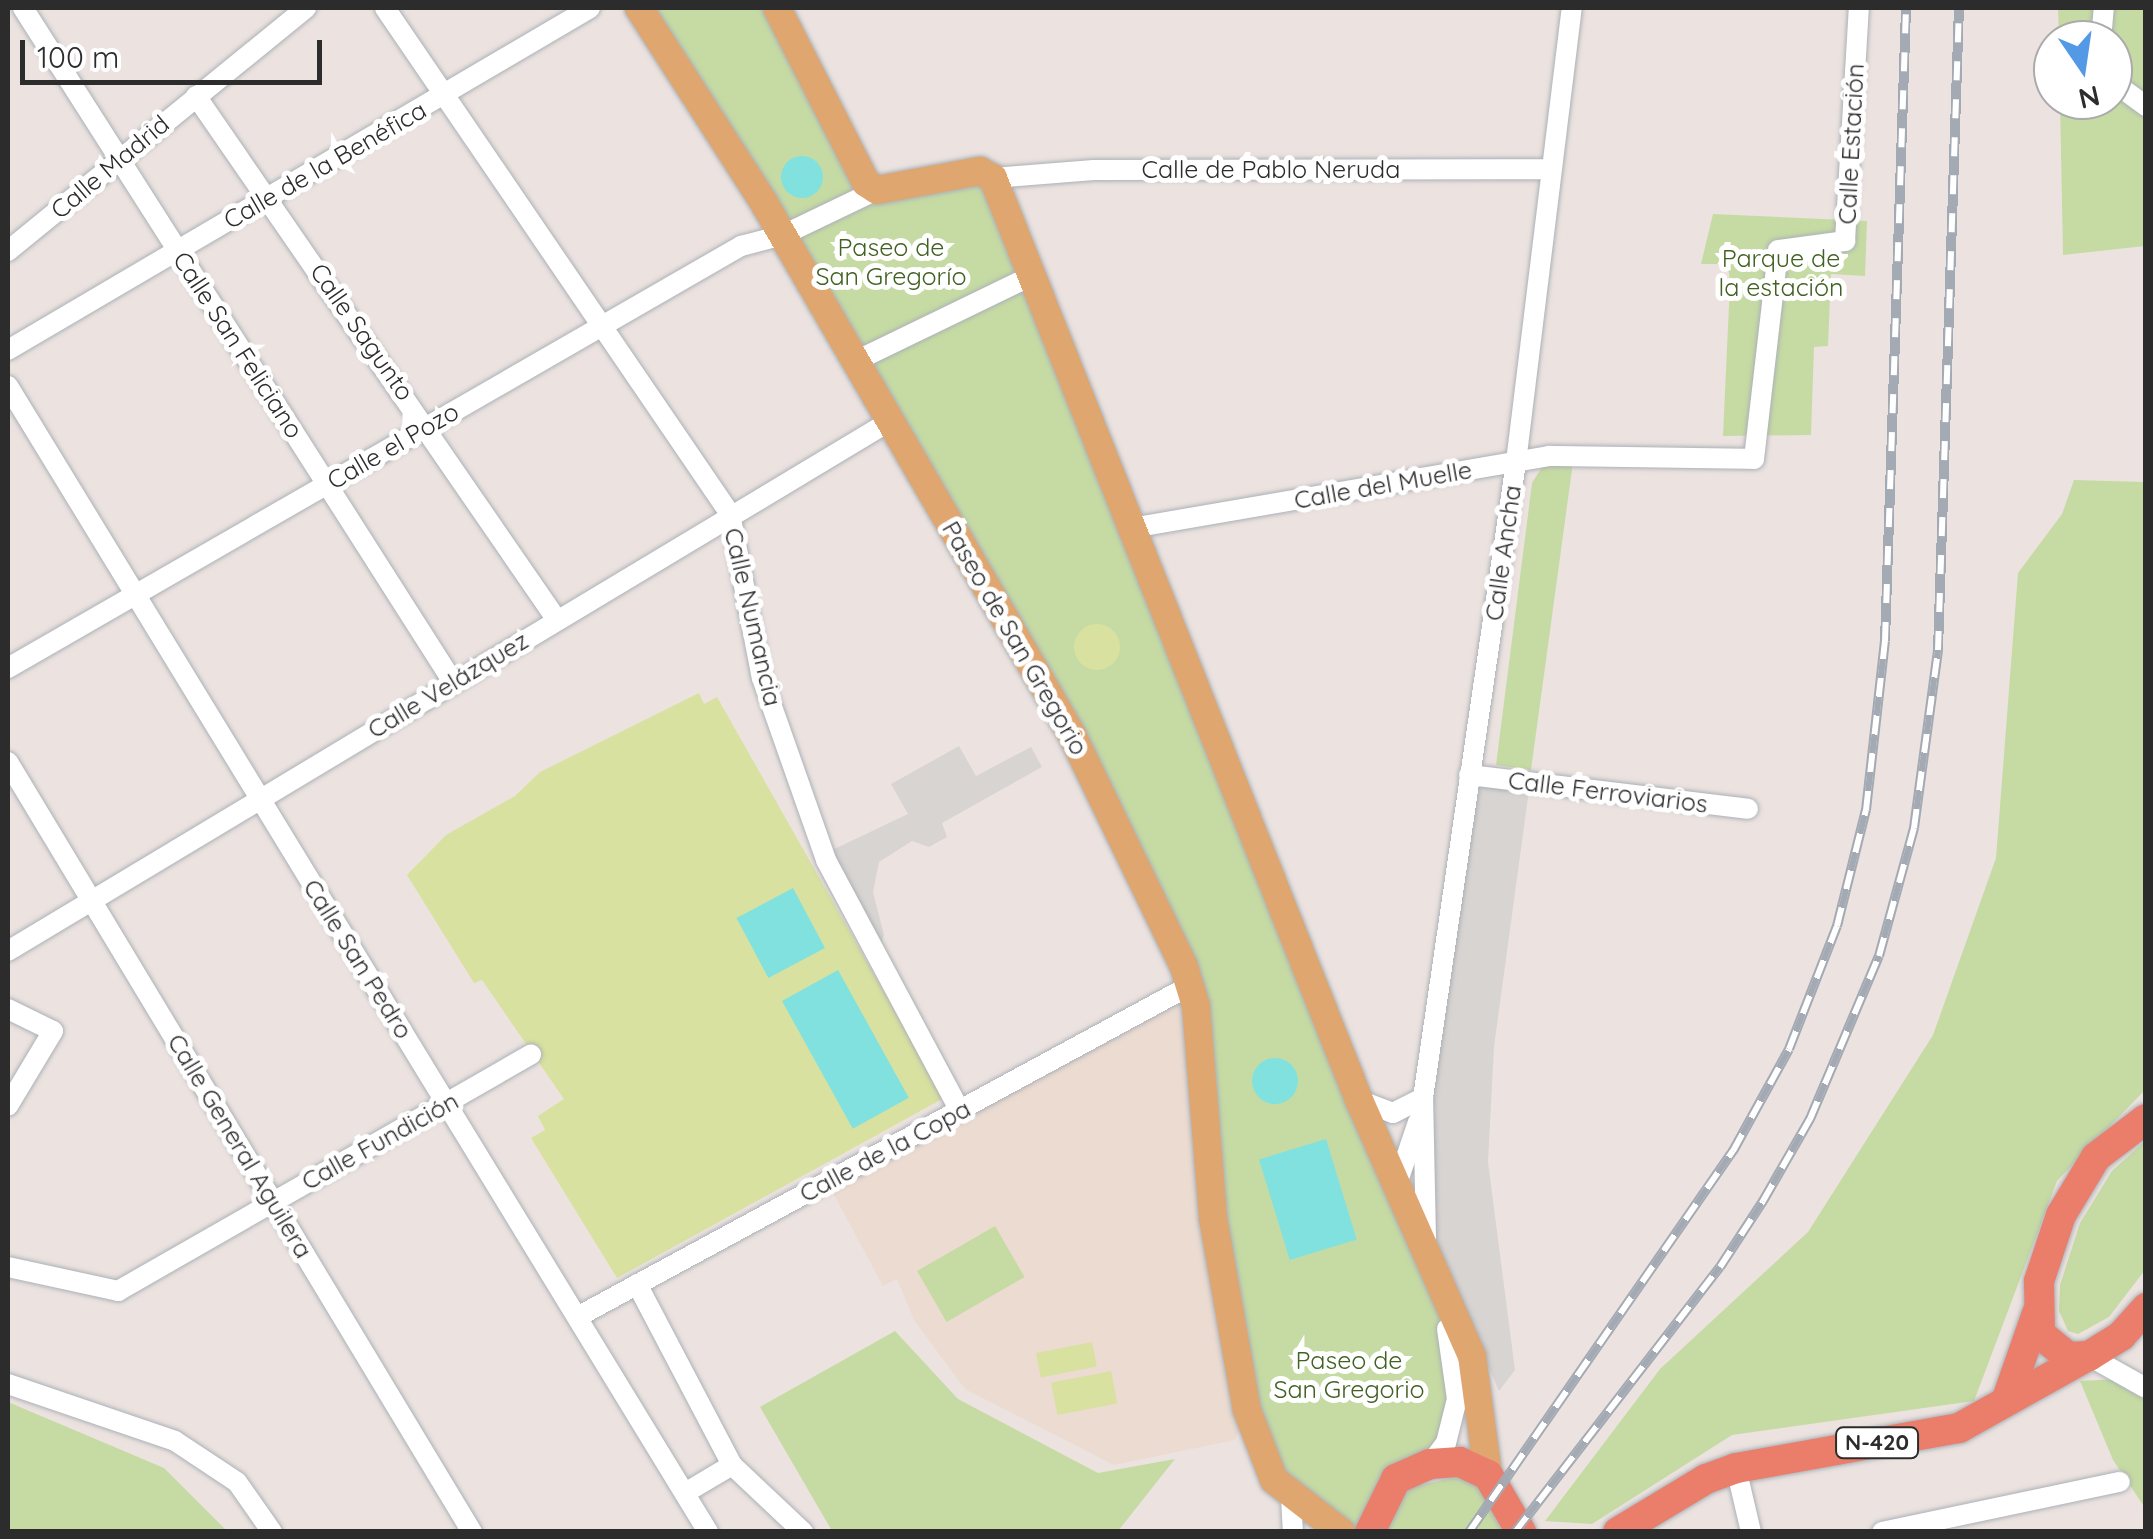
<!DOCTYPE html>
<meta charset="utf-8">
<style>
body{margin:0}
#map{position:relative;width:2153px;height:1539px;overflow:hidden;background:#ece3e0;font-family:Quicksand,sans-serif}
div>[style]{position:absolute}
.education>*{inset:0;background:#ebdbd1}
.green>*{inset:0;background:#c6dba3;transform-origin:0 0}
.pitch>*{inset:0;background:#d8e1a0;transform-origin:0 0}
.round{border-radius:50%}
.plaza>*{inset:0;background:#d8d4d2}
.water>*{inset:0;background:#80e1de;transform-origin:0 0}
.roads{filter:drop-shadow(0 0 2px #acb1b6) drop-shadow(0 0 2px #acb1b6)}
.minor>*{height:20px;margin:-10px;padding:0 10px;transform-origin:10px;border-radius:10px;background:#fff}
.major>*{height:28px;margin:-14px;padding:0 14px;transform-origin:14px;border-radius:14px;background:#e0a670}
.highway>*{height:30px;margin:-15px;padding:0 15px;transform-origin:15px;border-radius:15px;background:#eb7d6b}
.rail>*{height:10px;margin-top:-5px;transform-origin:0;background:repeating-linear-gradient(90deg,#fff 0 19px,#a3aab3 0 38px);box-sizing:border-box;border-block:2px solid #a3aab3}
span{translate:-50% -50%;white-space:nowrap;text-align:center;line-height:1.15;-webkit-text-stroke:10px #fff;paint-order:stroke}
.shield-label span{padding:2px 8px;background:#fff;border:2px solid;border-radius:8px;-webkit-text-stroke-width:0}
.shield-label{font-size:22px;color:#2c2c2c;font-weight:700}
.street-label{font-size:25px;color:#2c2c2c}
.park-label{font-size:25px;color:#426123}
.frame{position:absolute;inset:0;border:10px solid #2c2c2c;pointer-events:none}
.north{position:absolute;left:2033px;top:20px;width:100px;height:100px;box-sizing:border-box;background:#fff;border:2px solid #ababab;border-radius:50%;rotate:167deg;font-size:28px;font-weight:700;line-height:40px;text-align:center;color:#2c2c2c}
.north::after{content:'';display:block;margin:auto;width:35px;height:45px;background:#5499e5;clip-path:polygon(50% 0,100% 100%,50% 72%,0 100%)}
.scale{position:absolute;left:20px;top:40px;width:302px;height:45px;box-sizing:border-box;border:5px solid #2c2c2c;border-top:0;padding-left:12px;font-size:30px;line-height:35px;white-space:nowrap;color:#2c2c2c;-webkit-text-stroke:8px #fff;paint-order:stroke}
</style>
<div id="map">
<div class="education">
<i style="clip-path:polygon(1181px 994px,1247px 1410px,1235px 1440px,1114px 1465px,965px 1389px,914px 1320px,897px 1279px,883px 1286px,827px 1182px)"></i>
</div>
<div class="green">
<i style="clip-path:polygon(640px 8px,777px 8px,860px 190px,980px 171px,1453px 1341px,1453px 1421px,1370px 1531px,1341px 1531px,1267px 1468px,1184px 967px,783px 228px)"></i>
<i style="clip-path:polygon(2058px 8px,2145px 8px,2145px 246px,2063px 255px,2060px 100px,2113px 100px,2113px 40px,2059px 40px)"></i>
<i style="clip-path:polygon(1713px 214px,1867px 221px,1865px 276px,1831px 274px,1828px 346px,1814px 347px,1811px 435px,1723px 436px,1730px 282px,1728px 264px,1701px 264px)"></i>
<i style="clip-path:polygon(1574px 455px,1531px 770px,1496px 765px,1532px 483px,1549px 456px)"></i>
<i style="clip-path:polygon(2074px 480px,2145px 482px,2145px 1090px,2057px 1181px,1974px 1401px,1732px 1435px,1592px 1524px,1545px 1521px,1660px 1369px,1808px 1232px,1933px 1035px,1996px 858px,2018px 573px,2062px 514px)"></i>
<i style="clip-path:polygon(2145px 1141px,2145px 1270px,2109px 1317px,2078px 1334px,2068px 1331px,2059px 1311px,2060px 1285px,2080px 1223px,2112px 1171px)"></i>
<i style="left:995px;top:1226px;width:59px;height:90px;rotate:60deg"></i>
<i style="clip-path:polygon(895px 1331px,958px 1399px,1098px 1473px,1175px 1459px,1118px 1531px,832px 1531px,760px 1407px)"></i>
<i style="clip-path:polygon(2118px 1379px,2145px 1397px,2145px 1508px,2113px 1460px,2080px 1381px)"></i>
<i style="clip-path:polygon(8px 1402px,164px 1468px,227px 1531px,8px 1531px)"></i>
<i style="clip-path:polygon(1457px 1477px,1478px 1487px,1502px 1531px,1386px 1532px,1398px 1500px,1411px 1487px)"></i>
</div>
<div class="pitch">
<i class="round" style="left:1074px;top:624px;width:46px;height:46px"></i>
<i style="clip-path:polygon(699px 693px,704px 704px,717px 697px,944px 1098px,617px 1278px,531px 1138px,545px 1130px,538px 1116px,564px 1099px,482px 980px,474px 983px,407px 875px,446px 835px,515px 796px,540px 772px)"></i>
<i style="left:1092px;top:1342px;width:25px;height:57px;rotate:79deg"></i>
<i style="left:1111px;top:1371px;width:33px;height:61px;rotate:79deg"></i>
</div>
<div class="plaza">
<i style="clip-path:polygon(959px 746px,976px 776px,1031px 747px,1042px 767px,942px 823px,947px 837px,929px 847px,912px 841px,879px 862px,873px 892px,884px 935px,880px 946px,828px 852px,908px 814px,891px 784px)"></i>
<i style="clip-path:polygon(1469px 775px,1530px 783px,1494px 1047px,1488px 1162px,1515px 1370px,1499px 1391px,1425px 1218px,1422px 1137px)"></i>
</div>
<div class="water">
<i class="round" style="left:781px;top:156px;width:42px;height:42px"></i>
<i style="left:793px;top:888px;width:68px;height:64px;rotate:62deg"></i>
<i style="left:838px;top:970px;width:146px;height:64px;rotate:61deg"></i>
<i class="round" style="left:1252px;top:1058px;width:46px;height:46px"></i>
<i style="left:1326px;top:1139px;width:105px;height:70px;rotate:73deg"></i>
</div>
<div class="roads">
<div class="minor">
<i style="left:23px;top:8px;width:799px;rotate:57.46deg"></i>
<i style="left:385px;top:8px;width:612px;rotate:55.71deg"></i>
<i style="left:730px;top:514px;width:167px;rotate:79deg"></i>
<i style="left:762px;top:678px;width:193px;rotate:70.6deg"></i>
<i style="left:826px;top:860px;width:285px;rotate:61.9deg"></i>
<i style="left:2101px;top:40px;width:32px;rotate:-85deg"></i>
<i style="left:2113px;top:82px;width:41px;rotate:36deg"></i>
<i style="left:196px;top:96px;width:636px;rotate:55.44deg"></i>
<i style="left:993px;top:178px;width:101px;rotate:-4.5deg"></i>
<i style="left:1094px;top:170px;width:455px;rotate:-0.1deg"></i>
<i style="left:8px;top:251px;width:385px;rotate:-39.2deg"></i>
<i style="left:8px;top:350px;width:675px;rotate:-30.44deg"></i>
<i style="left:856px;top:361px;width:195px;rotate:-25.9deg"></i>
<i style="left:8px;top:386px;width:1343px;rotate:58.58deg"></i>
<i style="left:1132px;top:528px;width:423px;rotate:-9.8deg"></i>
<i style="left:1549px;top:456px;width:205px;rotate:0.8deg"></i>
<i style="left:1754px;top:459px;width:210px;rotate:-83.4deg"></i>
<i style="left:1778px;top:250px;width:68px;rotate:-7.7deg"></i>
<i style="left:1845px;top:241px;width:233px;rotate:-86.6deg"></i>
<i style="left:8px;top:668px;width:846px;rotate:-29.93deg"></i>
<i style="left:741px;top:246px;width:43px;rotate:-14.7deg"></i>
<i style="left:783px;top:235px;width:104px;rotate:-25.6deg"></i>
<i style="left:8px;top:762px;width:899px;rotate:58.93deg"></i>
<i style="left:1469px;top:775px;width:281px;rotate:6.9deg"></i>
<i style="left:8px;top:951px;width:1029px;rotate:-31deg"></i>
<i style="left:8px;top:1009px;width:50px;rotate:26.1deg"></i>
<i style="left:53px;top:1031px;width:87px;rotate:121deg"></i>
<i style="left:1359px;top:1100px;width:36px;rotate:21deg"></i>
<i style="left:1393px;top:1113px;width:34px;rotate:-27deg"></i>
<i style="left:1395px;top:1190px;width:72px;rotate:-71.3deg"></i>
<i style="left:1426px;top:1238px;width:140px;rotate:-91.2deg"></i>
<i style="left:1423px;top:1098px;width:643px;rotate:-81.68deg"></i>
<i style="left:1516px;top:462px;width:457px;rotate:-83deg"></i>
<i style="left:8px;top:1267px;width:113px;rotate:12.3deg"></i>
<i style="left:118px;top:1291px;width:476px;rotate:-29.8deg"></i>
<i style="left:637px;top:1284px;width:204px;rotate:62.3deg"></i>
<i style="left:732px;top:1465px;width:98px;rotate:43.3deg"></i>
<i style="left:579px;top:1316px;width:696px;rotate:-28.41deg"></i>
<i style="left:2089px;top:1356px;width:65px;rotate:29.3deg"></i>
<i style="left:8px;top:1384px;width:176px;rotate:18.8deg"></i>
<i style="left:175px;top:1441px;width:74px;rotate:33.5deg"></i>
<i style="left:237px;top:1482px;width:61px;rotate:55deg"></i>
<i style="left:1430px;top:1464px;width:26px;rotate:-53deg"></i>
<i style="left:1446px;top:1443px;width:45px;rotate:-76deg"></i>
<i style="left:1457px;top:1399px;width:71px;rotate:-98.1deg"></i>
<i style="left:1736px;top:1468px;width:66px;rotate:76.8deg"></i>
<i style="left:685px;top:1493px;width:55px;rotate:-30.8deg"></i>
<i style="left:1291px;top:1496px;width:36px;rotate:87deg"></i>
<i style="left:1882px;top:1532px;width:243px;rotate:-11.9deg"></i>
</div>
<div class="major">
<i style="left:639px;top:8px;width:232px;rotate:57.3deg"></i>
<i style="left:764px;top:203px;width:615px;rotate:59.93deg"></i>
<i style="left:1072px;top:735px;width:258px;rotate:64.2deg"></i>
<i style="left:1184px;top:967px;width:41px;rotate:72.9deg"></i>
<i style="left:1196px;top:1006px;width:213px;rotate:85.4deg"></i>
<i style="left:1213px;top:1218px;width:195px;rotate:80deg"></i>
<i style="left:1247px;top:1410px;width:75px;rotate:68.9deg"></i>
<i style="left:1274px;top:1480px;width:85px;rotate:37.8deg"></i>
<i style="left:777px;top:8px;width:196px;rotate:63deg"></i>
<i style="left:866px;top:183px;width:13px;rotate:32deg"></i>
<i style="left:877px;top:190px;width:105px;rotate:-10.5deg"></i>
<i style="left:980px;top:171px;width:15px;rotate:28deg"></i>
<i style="left:993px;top:178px;width:992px;rotate:68.35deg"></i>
<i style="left:1359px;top:1100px;width:280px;rotate:66.2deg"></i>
<i style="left:1472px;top:1356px;width:120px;rotate:82.3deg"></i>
</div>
<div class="highway">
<i style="left:2146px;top:1119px;width:63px;rotate:142.8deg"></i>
<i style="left:2096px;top:1157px;width:68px;rotate:121.1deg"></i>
<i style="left:2061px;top:1215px;width:70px;rotate:108.4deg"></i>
<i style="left:2039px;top:1281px;width:53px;rotate:88.9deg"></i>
<i style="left:2040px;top:1334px;width:36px;rotate:39deg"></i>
<i style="left:2068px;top:1357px;width:21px;rotate:-3deg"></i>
<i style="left:2089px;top:1356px;width:38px;rotate:-32deg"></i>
<i style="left:2121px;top:1336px;width:38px;rotate:-48deg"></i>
<i style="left:2008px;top:1396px;width:88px;rotate:-70.7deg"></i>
<i style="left:1370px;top:1532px;width:59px;rotate:-63.9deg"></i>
<i style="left:1396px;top:1479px;width:37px;rotate:-24deg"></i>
<i style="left:1430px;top:1464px;width:30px;rotate:-4deg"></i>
<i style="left:1460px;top:1462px;width:31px;rotate:25deg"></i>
<i style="left:1488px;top:1475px;width:66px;rotate:59.9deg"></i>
<i style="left:1618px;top:1532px;width:103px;rotate:-31.1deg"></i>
<i style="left:1706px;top:1479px;width:32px;rotate:-20deg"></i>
<i style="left:1736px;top:1468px;width:227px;rotate:-10.2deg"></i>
<i style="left:1959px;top:1428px;width:143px;rotate:-29.2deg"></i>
</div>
</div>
<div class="rail">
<i style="left:1469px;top:1532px;width:464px;rotate:-55.3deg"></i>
<i style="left:1733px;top:1151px;width:116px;rotate:-61.2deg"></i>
<i style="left:1789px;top:1049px;width:132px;rotate:-68.7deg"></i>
<i style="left:1837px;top:926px;width:120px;rotate:-76deg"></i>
<i style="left:1866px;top:810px;width:170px;rotate:-83.6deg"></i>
<i style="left:1885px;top:641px;width:633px;rotate:-88.1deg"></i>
<i style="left:1515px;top:1532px;width:335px;rotate:-52.3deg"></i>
<i style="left:1720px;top:1267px;width:79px;rotate:-56.9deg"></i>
<i style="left:1763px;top:1201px;width:95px;rotate:-60.2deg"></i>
<i style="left:1810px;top:1119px;width:177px;rotate:-67.1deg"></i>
<i style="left:1879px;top:956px;width:133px;rotate:-74.7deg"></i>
<i style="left:1914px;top:828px;width:180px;rotate:-82.3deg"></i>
<i style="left:1938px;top:650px;width:642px;rotate:-88.13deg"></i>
</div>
<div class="shield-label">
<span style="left:1877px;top:1443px">N-420</span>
</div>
<div class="street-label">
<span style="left:1851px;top:144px;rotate:-87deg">Calle Estación</span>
<span style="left:325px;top:165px;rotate:-30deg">Calle de la Benéfica</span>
<span style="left:110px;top:167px;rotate:-40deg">Calle Madrid</span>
<span style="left:1271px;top:169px">Calle de Pablo Neruda</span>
<span style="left:362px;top:332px;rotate:55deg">Calle Sagunto</span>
<span style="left:238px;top:345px;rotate:57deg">Calle San Feliciano</span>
<span style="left:393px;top:446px;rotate:-30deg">Calle el Pozo</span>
<span style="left:1383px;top:485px;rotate:-10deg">Calle del Muelle</span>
<span style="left:1503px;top:553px;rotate:-82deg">Calle Ancha</span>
<span style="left:753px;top:617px;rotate:77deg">Calle Numancia</span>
<span style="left:1015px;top:638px;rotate:60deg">Paseo de San Gregorio</span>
<span style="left:448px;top:685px;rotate:-31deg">Calle Velázquez</span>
<span style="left:1608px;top:792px;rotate:7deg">Calle Ferroviarios</span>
<span style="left:358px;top:959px;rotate:58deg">Calle San Pedro</span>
<span style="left:380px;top:1141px;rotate:-29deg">Calle Fundición</span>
<span style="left:240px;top:1146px;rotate:59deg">Calle General Aguilera</span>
<span style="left:885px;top:1151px;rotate:-28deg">Calle de la Copa</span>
</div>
<div class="park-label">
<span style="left:891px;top:262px">Paseo de<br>San Gregorío</span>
<span style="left:1781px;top:273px">Parque de<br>la estación</span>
<span style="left:1349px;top:1375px">Paseo de<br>San Gregorio</span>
</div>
<div class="frame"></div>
<div class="north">N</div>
<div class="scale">100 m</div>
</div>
